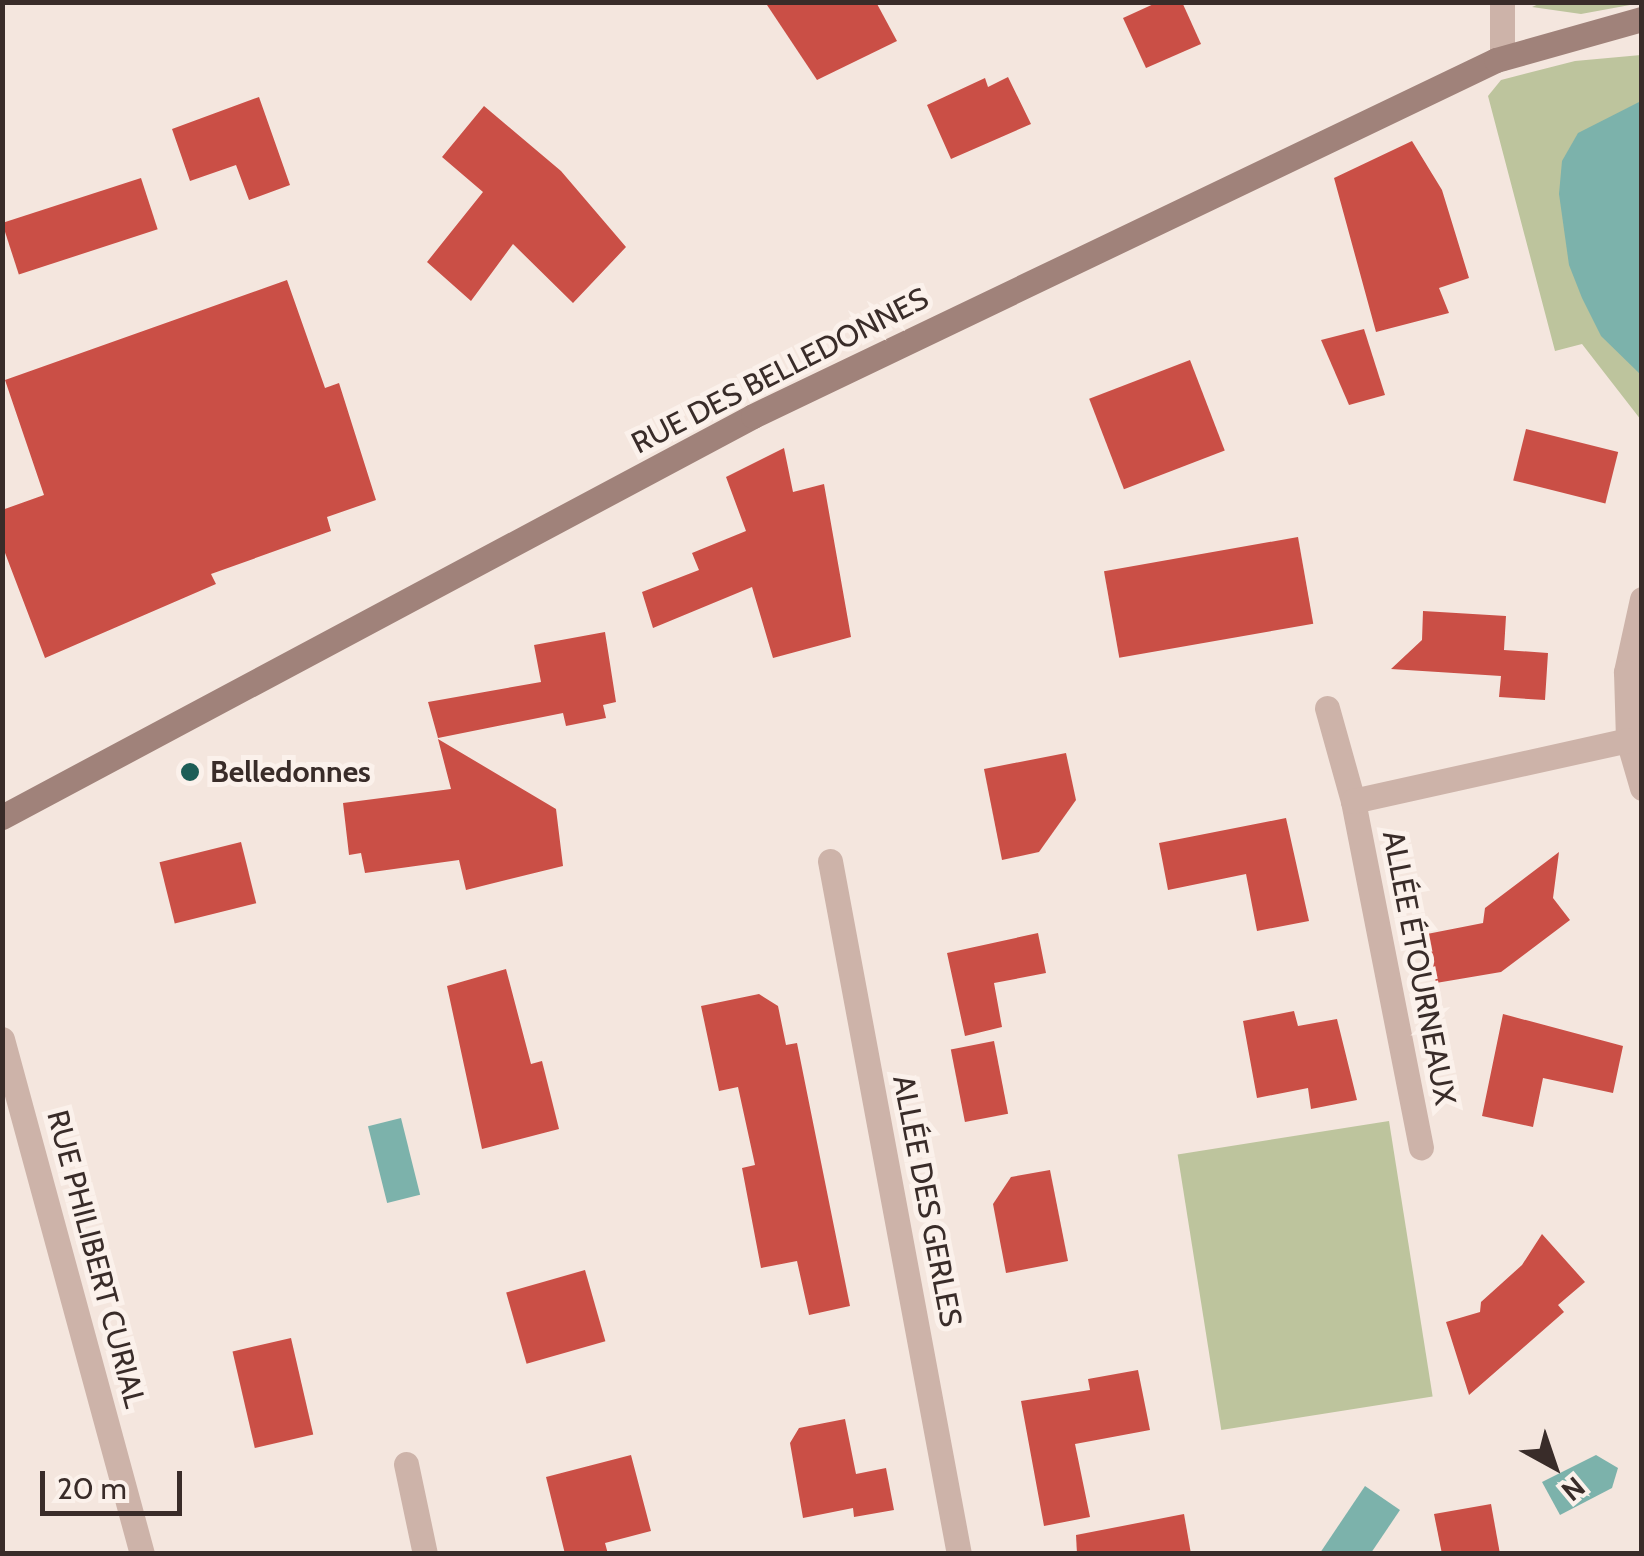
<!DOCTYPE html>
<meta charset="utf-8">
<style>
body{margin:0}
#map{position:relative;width:1644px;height:1556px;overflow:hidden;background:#f4e6de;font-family:Cabin,sans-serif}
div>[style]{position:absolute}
.green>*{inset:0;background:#bdc49d;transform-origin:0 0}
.water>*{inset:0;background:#7cb2ab;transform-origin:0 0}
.building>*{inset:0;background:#ca4f46;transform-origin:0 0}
.minor>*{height:25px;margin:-12.5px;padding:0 12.5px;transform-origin:12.5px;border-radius:12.5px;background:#cdb3a9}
.secondary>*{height:25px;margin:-12.5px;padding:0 12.5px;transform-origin:12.5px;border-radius:12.5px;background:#a0827a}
.dots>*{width:28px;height:28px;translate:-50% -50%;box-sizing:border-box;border:5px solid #fbf1eb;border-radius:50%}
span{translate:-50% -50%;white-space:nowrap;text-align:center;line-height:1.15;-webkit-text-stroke:10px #fbf1eb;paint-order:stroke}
.street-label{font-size:30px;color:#392c29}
.poi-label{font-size:30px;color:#392c29;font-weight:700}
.left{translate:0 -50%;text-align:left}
.frame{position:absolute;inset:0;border:5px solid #392c29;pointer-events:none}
.north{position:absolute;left:1504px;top:1416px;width:100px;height:100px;-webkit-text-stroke:8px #fbf1eb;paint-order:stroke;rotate:140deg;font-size:28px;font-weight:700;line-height:40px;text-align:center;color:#392c29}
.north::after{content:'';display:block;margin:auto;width:35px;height:45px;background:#392c29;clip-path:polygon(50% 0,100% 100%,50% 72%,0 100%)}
.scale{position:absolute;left:40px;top:1471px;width:142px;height:45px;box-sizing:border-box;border:5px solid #392c29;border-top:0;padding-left:12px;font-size:30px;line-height:35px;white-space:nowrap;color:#392c29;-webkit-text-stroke:8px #fbf1eb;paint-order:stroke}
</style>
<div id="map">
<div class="green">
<i style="clip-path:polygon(1541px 3px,1541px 2px,1641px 3px,1581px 14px,1532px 7px)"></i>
<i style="clip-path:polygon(1641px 55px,1641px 420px,1582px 344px,1555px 351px,1488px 96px,1501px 80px,1575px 61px)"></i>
<i style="left:1389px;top:1121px;width:279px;height:214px;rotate:81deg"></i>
</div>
<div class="water">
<i style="clip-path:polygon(1641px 101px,1642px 101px,1641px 375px,1601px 336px,1582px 298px,1569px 265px,1559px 194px,1562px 161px,1578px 133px)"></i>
<i style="left:401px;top:1118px;width:79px;height:34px;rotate:76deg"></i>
<i style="clip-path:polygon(1596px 1455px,1618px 1468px,1612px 1488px,1560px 1515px,1542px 1482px)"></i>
<i style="clip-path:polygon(1365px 1486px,1400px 1510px,1371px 1553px,1320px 1553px)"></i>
</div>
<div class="building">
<i style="clip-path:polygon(765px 2px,876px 2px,897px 41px,817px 80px)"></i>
<i style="clip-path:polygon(1158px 2px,1182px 2px,1201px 44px,1146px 68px,1123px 18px)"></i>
<i style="clip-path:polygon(1008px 77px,1031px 124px,951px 159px,927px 105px,985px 78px,988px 87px)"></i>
<i style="clip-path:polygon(259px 97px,290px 185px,249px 200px,236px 165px,190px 181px,172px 129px)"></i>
<i style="clip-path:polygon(484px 106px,561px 171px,626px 247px,573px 303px,513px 244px,471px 301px,427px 262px,483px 192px,442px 157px)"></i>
<i style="clip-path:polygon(1412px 141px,1442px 190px,1469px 278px,1439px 288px,1449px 313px,1376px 332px,1334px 178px)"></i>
<i style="left:141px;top:178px;width:54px;height:146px;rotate:72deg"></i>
<i style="clip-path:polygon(287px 280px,325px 388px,339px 383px,376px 500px,327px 517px,331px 531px,211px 574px,216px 584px,45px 658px,2px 545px,2px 510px,44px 495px,5px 380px)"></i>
<i style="clip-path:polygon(1364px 329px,1385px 395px,1349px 405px,1321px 340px)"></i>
<i style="left:1190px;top:360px;width:97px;height:108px;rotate:69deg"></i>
<i style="left:1526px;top:429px;width:95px;height:53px;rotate:14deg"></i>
<i style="clip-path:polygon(784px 448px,793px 492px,824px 484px,851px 637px,773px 658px,752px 587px,653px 628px,642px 592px,699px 570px,692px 553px,746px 531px,726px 477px)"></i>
<i style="left:1298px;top:537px;width:88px;height:197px;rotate:80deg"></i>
<i style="clip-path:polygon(1423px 611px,1506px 616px,1504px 650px,1548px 653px,1545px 700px,1499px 697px,1501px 676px,1391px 669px,1422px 640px)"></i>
<i style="clip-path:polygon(605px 632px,616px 702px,603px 705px,606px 718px,566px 726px,563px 713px,438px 738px,428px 702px,541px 682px,534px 645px)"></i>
<i style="clip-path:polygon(438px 739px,556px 809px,563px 866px,466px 890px,459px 860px,365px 873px,361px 853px,349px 855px,343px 803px,451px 789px)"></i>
<i style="clip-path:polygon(1066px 753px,1076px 800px,1039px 852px,1002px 860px,984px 769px)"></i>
<i style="clip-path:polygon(1286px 818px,1309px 921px,1257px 931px,1246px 874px,1168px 890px,1159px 843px)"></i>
<i style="left:241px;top:842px;width:63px;height:84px;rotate:76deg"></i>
<i style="clip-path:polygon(1559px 852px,1553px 898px,1570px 920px,1501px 972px,1436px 983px,1427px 934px,1483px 923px,1485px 908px)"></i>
<i style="clip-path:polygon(1038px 933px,1046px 973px,994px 983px,1002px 1027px,965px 1036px,947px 953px)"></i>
<i style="clip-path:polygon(506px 969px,531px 1064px,542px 1061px,559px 1129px,482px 1149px,447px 986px)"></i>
<i style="clip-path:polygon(759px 994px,778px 1006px,786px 1045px,797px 1043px,850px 1306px,809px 1315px,797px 1261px,761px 1268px,742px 1168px,755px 1165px,738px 1087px,719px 1091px,701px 1006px)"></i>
<i style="clip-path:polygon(1294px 1011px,1298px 1026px,1337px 1019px,1357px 1100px,1311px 1109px,1308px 1088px,1257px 1098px,1243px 1021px)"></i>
<i style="clip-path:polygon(1503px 1014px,1623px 1046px,1613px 1093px,1543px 1078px,1533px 1127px,1482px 1116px)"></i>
<i style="left:994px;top:1041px;width:74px;height:44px;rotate:79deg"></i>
<i style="clip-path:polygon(1050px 1170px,1068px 1261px,1006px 1273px,993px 1204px,1011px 1177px)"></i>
<i style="clip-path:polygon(1542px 1234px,1585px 1282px,1558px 1305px,1564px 1312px,1469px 1395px,1446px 1322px,1480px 1312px,1481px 1302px,1522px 1265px)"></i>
<i style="left:585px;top:1270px;width:74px;height:82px;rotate:74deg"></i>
<i style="left:291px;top:1338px;width:99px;height:60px;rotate:77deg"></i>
<i style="clip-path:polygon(1138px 1370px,1150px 1430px,1075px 1444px,1090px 1517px,1044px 1526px,1021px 1401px,1090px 1390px,1088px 1379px)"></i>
<i style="clip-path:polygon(845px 1419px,856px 1474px,886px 1468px,894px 1510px,854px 1517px,853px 1508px,803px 1518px,790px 1443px,799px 1428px)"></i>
<i style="clip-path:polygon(631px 1455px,651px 1531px,605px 1543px,608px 1554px,565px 1554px,546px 1477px)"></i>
<i style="clip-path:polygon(1491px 1504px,1500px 1554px,1442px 1554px,1434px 1514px)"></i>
<i style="clip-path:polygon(1184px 1514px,1191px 1554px,1077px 1554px,1076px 1535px)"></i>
</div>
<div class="minor">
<i style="left:1502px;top:2px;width:56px;rotate:90deg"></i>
<i style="left:1642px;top:599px;width:75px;rotate:102.4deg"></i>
<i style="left:1626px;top:672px;width:68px;rotate:88.3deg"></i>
<i style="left:1628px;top:740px;width:50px;rotate:73.7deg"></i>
<i style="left:1327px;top:708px;width:97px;rotate:74.4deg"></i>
<i style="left:1353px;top:801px;width:353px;rotate:78.9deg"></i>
<i style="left:1353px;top:801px;width:282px;rotate:-12.5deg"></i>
<i style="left:830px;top:861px;width:705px;rotate:79.46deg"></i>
<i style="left:2px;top:1039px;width:534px;rotate:74.79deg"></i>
<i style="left:406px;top:1464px;width:92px;rotate:78.1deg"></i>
</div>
<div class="secondary">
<i style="left:2px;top:817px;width:851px;rotate:-28.1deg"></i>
<i style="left:753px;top:416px;width:824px;rotate:-25.6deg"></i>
<i style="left:1496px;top:60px;width:152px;rotate:-15.7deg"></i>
</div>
<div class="dots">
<i style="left:190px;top:772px;background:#1d5d56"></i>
</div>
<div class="street-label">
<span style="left:780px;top:371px;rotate:-27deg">RUE DES BELLEDONNES</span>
<span style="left:1419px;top:968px;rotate:79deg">ALLÉE ÉTOURNEAUX</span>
<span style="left:927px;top:1201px;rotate:79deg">ALLÉE DES GERLES</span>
<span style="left:96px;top:1259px;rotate:75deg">RUE PHILIBERT CURIAL</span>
</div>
<div class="poi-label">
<span class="left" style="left:210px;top:772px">Belledonnes</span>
</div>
<div class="frame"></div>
<div class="north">N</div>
<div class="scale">20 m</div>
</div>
